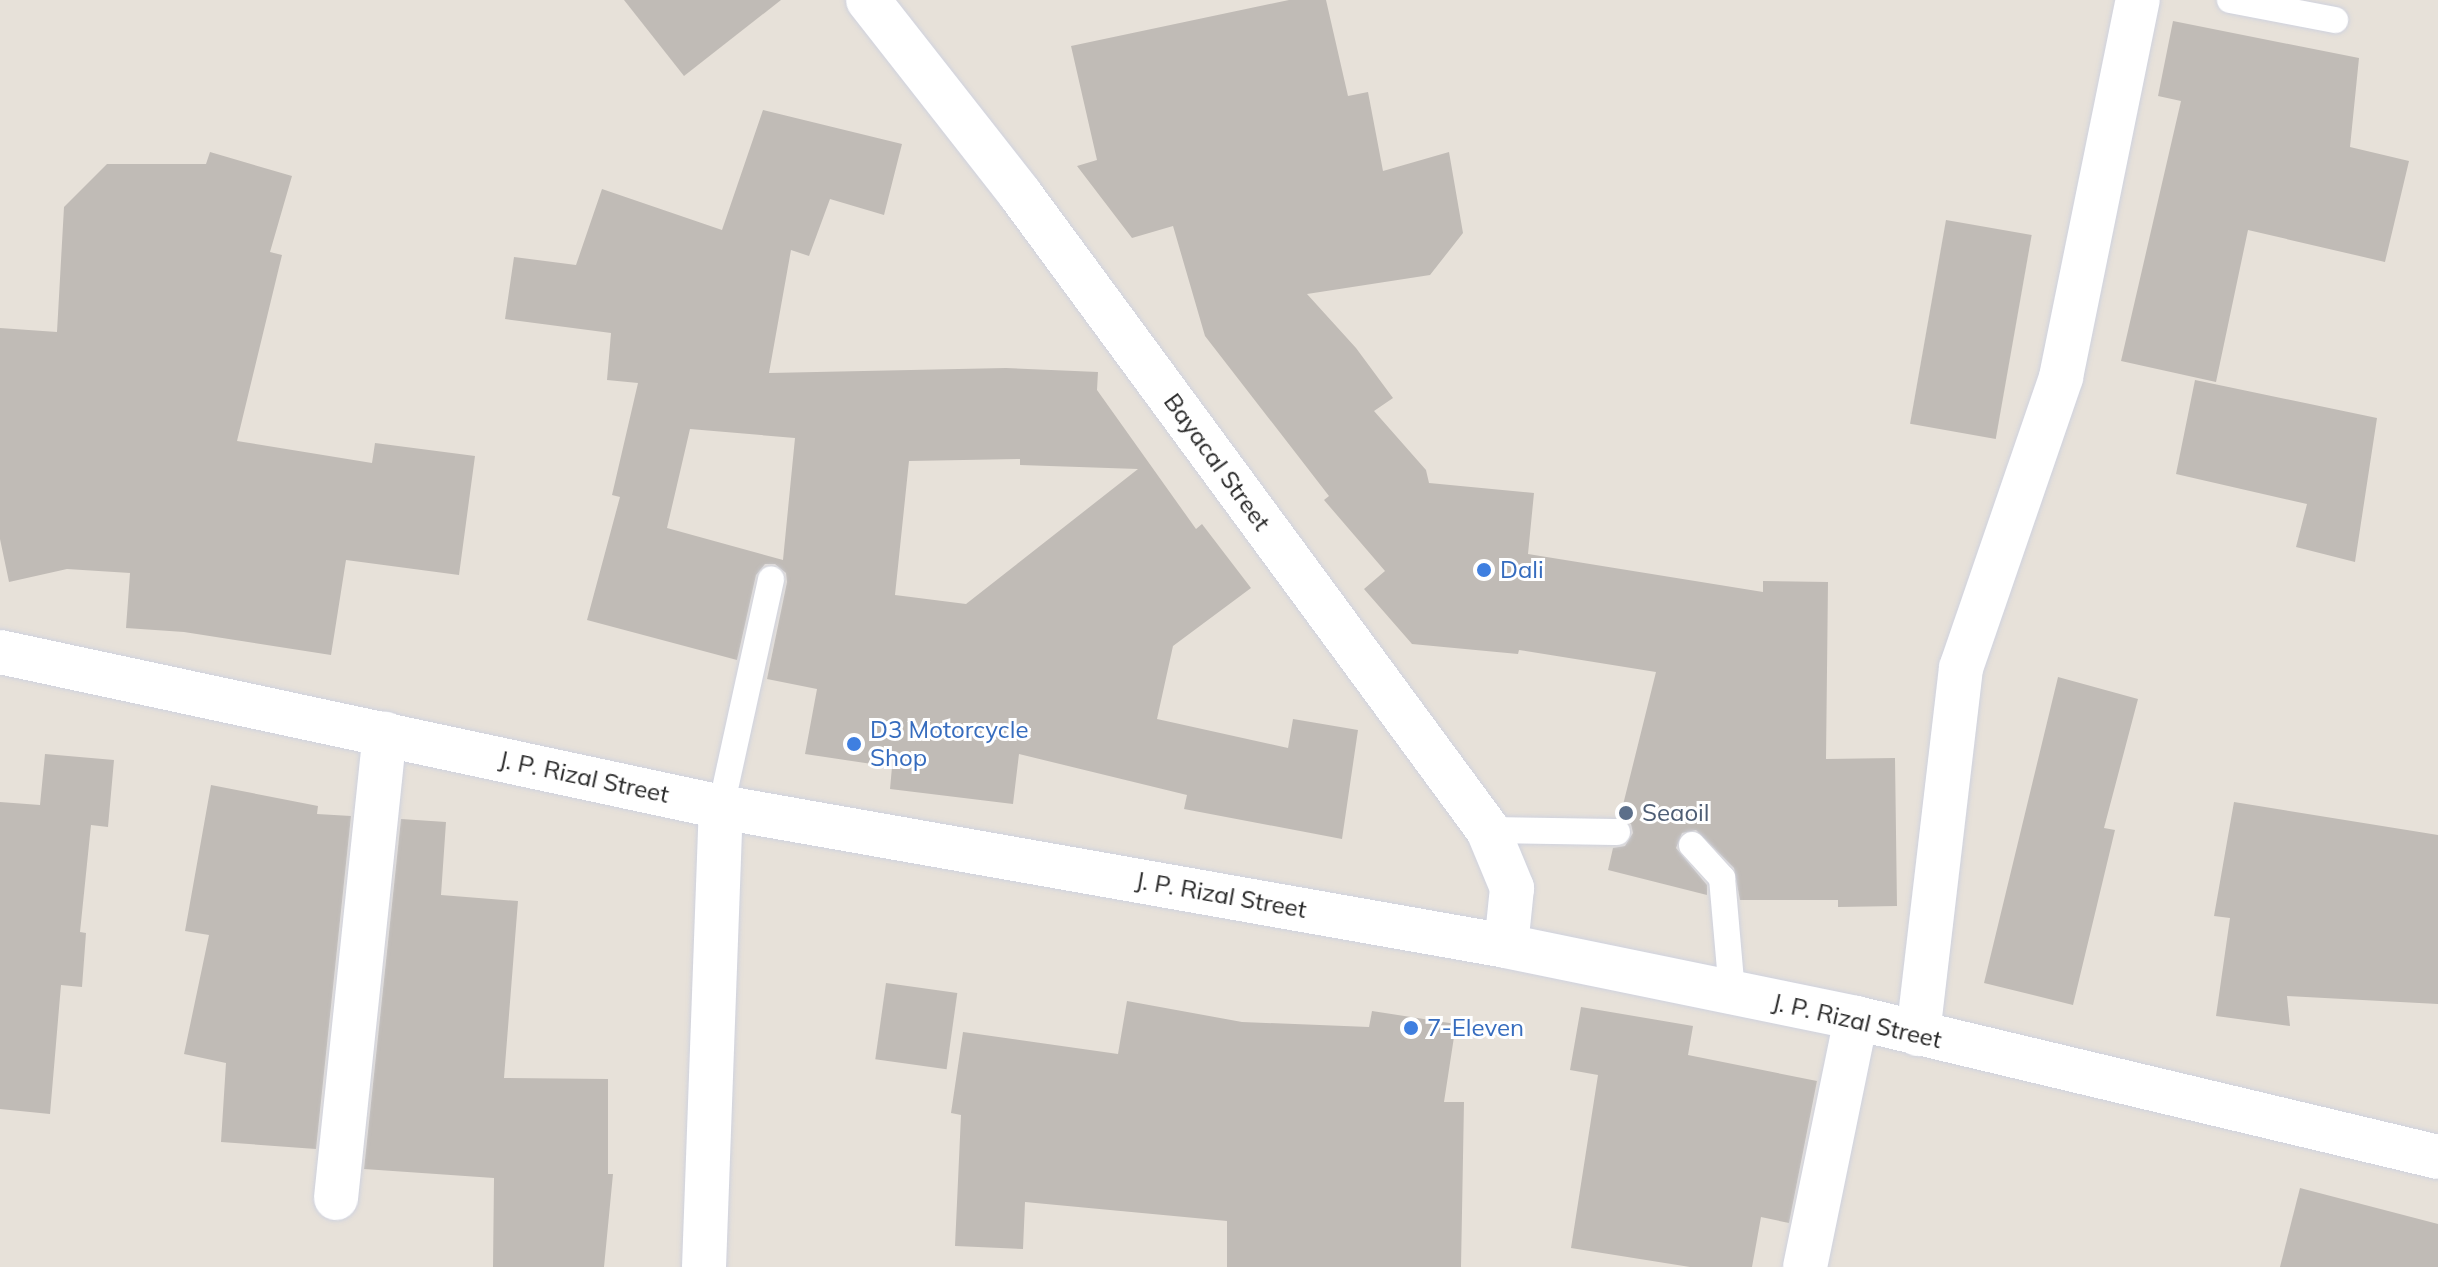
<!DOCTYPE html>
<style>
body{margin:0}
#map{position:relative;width:2438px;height:1267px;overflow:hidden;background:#e7e1d9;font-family:Mulish,sans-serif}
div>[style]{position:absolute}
.building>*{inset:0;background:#c0bbb6;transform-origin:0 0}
.roads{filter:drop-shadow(0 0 2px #cfd2de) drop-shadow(0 0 2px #cfd2de)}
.service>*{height:26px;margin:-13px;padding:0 13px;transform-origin:13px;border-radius:13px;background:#fff}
.minor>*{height:44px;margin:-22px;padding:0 22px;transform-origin:22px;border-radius:22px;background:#fff}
.secondary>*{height:44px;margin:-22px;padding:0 22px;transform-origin:22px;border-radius:22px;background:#fff}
.dots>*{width:22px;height:22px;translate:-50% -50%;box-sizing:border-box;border:4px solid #fff;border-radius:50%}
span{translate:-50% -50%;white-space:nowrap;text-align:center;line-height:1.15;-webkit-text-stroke:6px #fff;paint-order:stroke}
.street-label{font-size:24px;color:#262626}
.shop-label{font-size:24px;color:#366cbe}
.left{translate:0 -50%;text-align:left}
.service-label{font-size:24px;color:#4e5e75}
</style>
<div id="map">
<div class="building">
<i style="clip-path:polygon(624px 0,781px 0,684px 76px)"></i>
<i style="clip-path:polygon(1289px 0,1326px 0,1348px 96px,1368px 92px,1383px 171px,1449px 152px,1463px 233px,1430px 275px,1307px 294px,1356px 348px,1393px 398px,1374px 411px,1426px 470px,1429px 483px,1534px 493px,1528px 554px,1763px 592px,1763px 581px,1828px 582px,1826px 759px,1895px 758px,1897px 906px,1838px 907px,1838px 900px,1740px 900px,1734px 868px,1696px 830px,1682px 833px,1676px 848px,1707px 885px,1707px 895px,1608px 870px,1613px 848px,1625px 846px,1633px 833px,1631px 824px,1620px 817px,1656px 672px,1519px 650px,1518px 654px,1412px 644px,1364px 589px,1385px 571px,1324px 500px,1329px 496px,1205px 336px,1173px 226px,1132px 238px,1077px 166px,1097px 160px,1071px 46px)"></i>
<i style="clip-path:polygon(2173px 21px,2359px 58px,2350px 147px,2409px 161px,2385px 262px,2248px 230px,2216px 382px,2121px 361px,2181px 101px,2158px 96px)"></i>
<i style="clip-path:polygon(evenodd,763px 110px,902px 144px,884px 215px,830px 199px,809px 256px,791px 250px,769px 373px,1006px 368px,1098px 372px,1097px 390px,1196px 529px,1202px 524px,1251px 588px,1173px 646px,1157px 719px,1288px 748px,1293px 719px,1358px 730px,1342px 839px,1184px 809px,1187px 795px,1019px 754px,1013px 804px,890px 789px,892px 767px,805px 754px,817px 689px,767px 679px,787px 582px,786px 573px,775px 564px,765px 564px,756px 575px,737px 660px,587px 620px,620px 497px,612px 495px,638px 383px,607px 380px,611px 333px,505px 319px,514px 257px,576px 265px,602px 189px,722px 230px,763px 110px,690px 429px,795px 438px,783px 560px,667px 528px,690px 429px,763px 110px,1020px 459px,1020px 465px,1138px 469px,966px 604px,895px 595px,909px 461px,1020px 459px)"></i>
<i style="clip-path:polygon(210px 152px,292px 176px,270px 252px,282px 255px,237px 441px,372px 463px,375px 443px,475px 456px,459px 575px,346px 560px,331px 655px,184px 632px,126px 628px,130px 573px,67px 569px,9px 582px,0 539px,0 328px,57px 332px,64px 207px,107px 164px,206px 164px)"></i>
<i style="left:1946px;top:220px;width:87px;height:207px;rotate:10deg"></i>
<i style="clip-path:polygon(2195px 380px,2377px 418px,2355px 562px,2296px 547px,2307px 504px,2176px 474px)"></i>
<i style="clip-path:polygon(2058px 677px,2138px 699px,2104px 828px,2115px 830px,2073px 1005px,1984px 983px)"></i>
<i style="clip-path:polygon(45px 754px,114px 760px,108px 827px,91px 825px,80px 932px,86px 933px,82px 987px,61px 985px,50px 1114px,0 1109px,0 802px,40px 805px)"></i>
<i style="clip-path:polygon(211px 785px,318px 806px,317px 814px,351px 816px,316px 1149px,221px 1142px,226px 1063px,184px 1054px,209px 935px,185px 931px)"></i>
<i style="clip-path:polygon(2234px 802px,2438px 835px,2438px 1004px,2287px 996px,2290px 1026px,2216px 1016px,2230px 918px,2214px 916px)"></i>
<i style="clip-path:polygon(401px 819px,446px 822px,441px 895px,518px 901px,504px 1078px,608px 1079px,608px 1174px,613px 1174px,604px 1267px,493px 1267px,494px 1178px,364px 1169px)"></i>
<i style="left:886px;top:983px;width:72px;height:77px;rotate:8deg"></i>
<i style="clip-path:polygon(1127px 1001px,1242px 1022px,1369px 1027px,1372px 1011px,1456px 1024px,1444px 1102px,1464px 1102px,1461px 1267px,1227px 1267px,1227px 1221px,1025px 1202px,1023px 1249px,955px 1246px,961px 1115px,951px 1113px,963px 1032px,1118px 1054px)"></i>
<i style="clip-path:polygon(1581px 1007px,1693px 1026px,1688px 1055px,1817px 1081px,1789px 1223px,1761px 1217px,1752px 1267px,1690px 1267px,1571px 1248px,1598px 1075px,1570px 1070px)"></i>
<i style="clip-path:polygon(2300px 1188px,2438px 1224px,2438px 1267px,2280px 1267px)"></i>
</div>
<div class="roads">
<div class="service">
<i style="left:2230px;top:0;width:107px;rotate:10.8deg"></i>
<i style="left:721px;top:807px;width:233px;rotate:-77.6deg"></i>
<i style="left:1488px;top:830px;width:129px;rotate:0.9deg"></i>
<i style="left:1692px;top:845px;width:45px;rotate:47.7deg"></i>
<i style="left:1722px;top:878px;width:115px;rotate:85deg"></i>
</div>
<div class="minor">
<i style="left:1918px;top:1034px;width:369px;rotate:-83.3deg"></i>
<i style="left:1961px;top:668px;width:308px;rotate:-71deg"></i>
<i style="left:2061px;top:377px;width:385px;rotate:-78.5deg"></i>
<i style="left:336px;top:1198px;width:467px;rotate:-84deg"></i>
<i style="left:704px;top:1267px;width:460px;rotate:-87.9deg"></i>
<i style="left:1805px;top:1267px;width:254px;rotate:-78.4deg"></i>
</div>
<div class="secondary">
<i style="left:868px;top:0;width:246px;rotate:51.9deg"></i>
<i style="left:1020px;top:194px;width:790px;rotate:53.65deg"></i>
<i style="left:1488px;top:830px;width:63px;rotate:67.5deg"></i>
<i style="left:1512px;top:888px;width:58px;rotate:95.9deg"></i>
<i style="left:0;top:652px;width:737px;rotate:12.13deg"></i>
<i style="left:721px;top:807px;width:797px;rotate:10.04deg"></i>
<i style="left:1506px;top:946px;width:357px;rotate:11.6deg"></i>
<i style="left:1856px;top:1018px;width:598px;rotate:13.43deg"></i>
</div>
</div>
<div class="dots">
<i style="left:1484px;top:570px;background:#3f7fe0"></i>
<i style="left:854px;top:744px;background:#3f7fe0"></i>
<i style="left:1626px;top:813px;background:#5c6f8a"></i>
<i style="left:1411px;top:1028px;background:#3f7fe0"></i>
</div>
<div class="street-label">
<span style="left:1217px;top:462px;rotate:54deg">Bayacal Street</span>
<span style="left:584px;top:777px;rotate:12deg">J. P. Rizal Street</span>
<span style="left:1221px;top:895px;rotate:10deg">J. P. Rizal Street</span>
<span style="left:1857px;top:1021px;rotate:13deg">J. P. Rizal Street</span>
</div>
<div class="shop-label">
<span class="left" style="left:1500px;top:570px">Dali</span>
<span class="left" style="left:870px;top:744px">D3 Motorcycle<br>Shop</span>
<span class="left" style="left:1427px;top:1028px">7-Eleven</span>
</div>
<div class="service-label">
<span class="left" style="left:1642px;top:813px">Seaoil</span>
</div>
</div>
